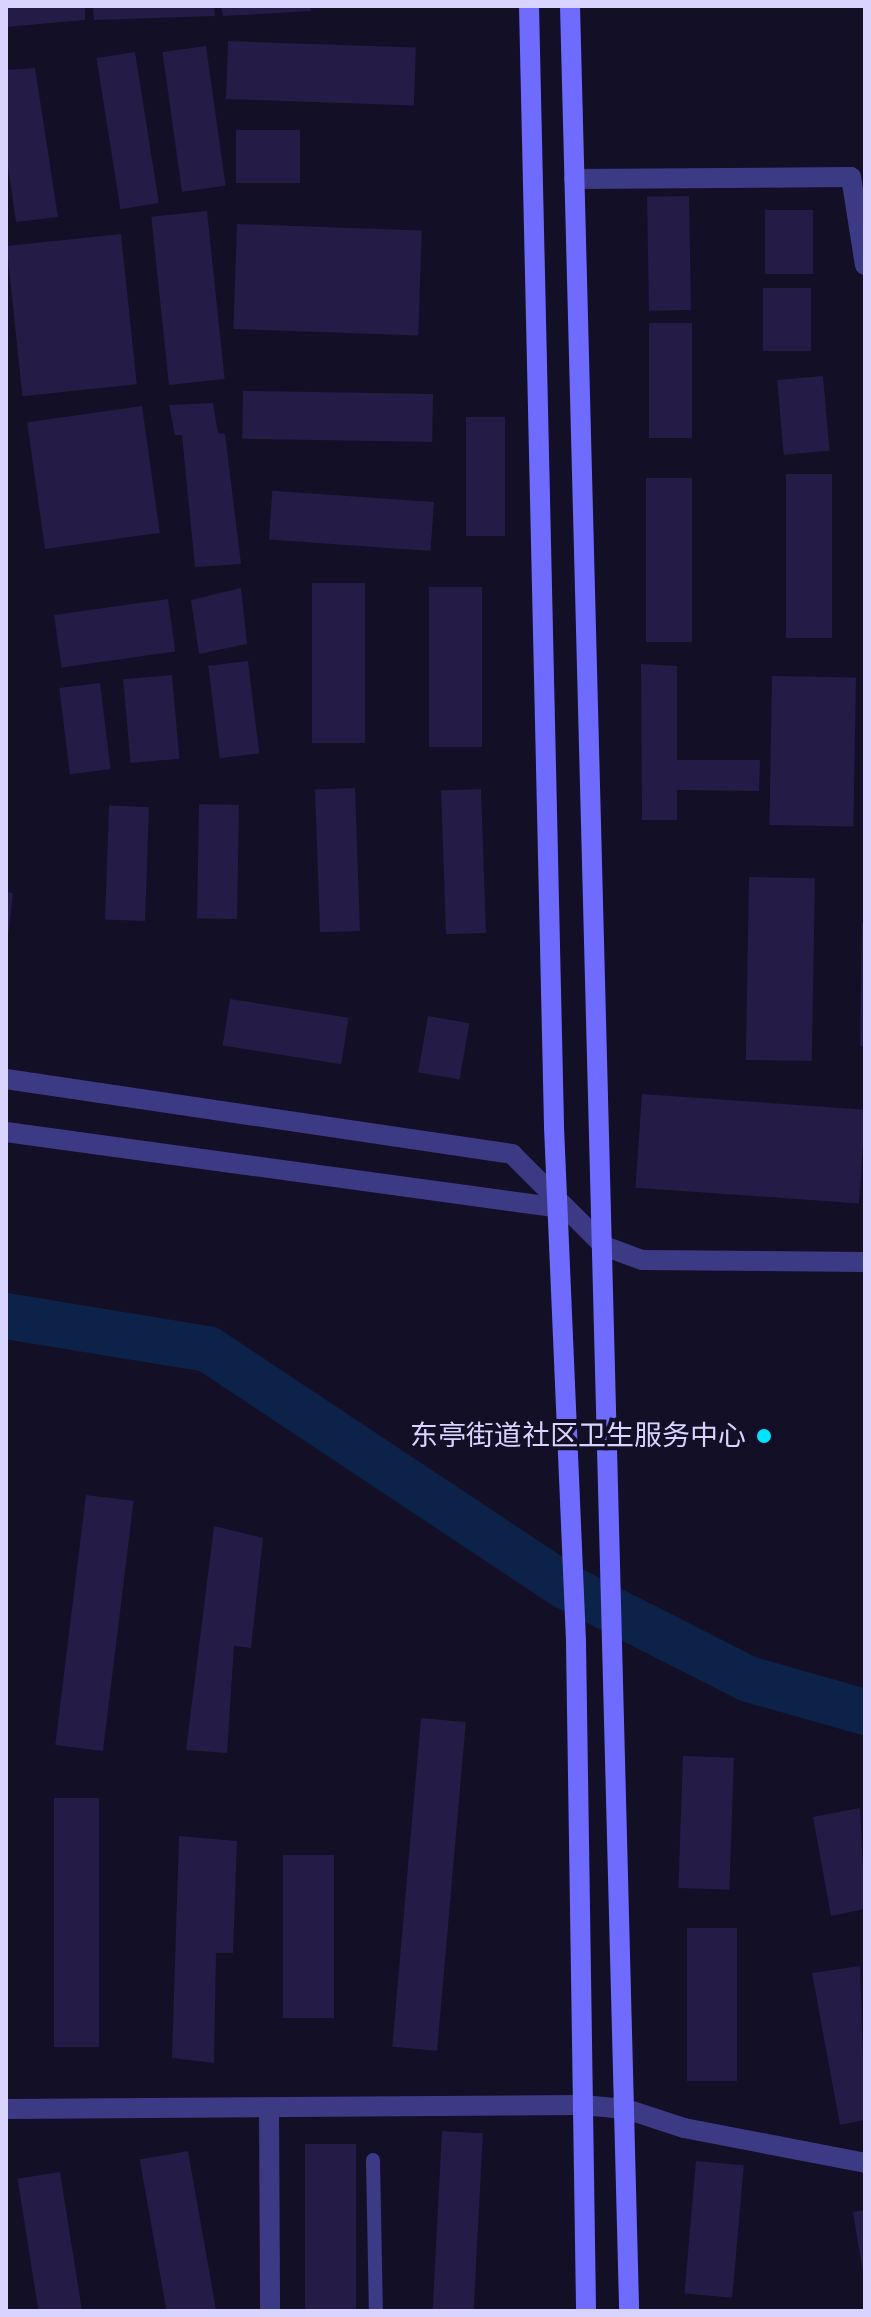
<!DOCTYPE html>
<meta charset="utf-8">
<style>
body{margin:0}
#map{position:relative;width:871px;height:2317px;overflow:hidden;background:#130f26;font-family:"Fira Sans","Noto Sans SC",sans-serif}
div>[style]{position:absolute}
.river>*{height:46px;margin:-23px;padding:0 23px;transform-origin:23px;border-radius:23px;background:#0c2248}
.building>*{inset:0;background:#241b47;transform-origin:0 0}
.lane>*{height:14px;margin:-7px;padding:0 7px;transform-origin:7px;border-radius:7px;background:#3d3a85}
.street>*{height:20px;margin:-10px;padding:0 10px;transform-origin:10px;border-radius:10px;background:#3d3a85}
.secondary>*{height:20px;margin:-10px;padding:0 10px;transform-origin:10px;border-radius:10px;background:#6f6bff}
.dots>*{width:22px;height:22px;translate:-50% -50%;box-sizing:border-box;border:4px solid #130f26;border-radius:50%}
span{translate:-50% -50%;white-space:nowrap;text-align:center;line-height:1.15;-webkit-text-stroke:8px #130f26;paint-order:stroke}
.poi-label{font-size:28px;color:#d9d4ff}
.right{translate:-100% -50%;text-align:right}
.frame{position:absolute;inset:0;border:8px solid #d9d4ff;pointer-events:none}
</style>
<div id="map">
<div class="river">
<i style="left:6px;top:1316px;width:205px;rotate:9.3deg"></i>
<i style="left:208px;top:1349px;width:429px;rotate:33.6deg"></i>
<i style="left:565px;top:1586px;width:205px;rotate:26.9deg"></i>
<i style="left:748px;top:1679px;width:122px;rotate:15.8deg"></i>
</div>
<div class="building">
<i style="clip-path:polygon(6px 6px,85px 6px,85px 20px,6px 27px)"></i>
<i style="clip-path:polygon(93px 6px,214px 6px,215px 16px,94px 20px)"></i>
<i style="clip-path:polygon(221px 6px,310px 6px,311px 11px,223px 16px)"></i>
<i style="left:228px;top:41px;width:188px;height:58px;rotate:2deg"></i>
<i style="left:206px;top:46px;width:141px;height:44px;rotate:82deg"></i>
<i style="left:135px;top:52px;width:153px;height:39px;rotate:81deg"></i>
<i style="clip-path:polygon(35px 68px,58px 217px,16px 222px,6px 152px,6px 70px)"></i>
<i style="left:236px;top:130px;width:64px;height:53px"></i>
<i style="left:689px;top:196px;width:114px;height:42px;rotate:89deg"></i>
<i style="left:813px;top:210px;width:64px;height:48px;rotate:90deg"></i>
<i style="left:207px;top:211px;width:169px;height:56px;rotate:84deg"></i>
<i style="left:237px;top:224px;width:185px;height:105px;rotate:2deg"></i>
<i style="left:121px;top:234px;width:151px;height:115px;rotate:84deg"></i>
<i style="left:763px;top:288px;width:48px;height:63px"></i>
<i style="left:692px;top:323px;width:115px;height:43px;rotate:90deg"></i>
<i style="left:823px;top:376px;width:75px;height:46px;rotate:85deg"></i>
<i style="left:433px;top:394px;width:48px;height:190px;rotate:91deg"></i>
<i style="clip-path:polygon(213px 403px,218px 433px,225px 434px,241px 564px,195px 567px,182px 435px,175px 435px,169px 405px)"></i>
<i style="left:142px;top:406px;width:128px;height:116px;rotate:82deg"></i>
<i style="left:466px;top:417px;width:39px;height:119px"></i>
<i style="left:832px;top:474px;width:164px;height:46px;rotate:90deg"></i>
<i style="left:692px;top:478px;width:164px;height:46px;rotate:90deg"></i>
<i style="left:434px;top:502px;width:49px;height:162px;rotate:94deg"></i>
<i style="left:365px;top:583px;width:160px;height:53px;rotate:90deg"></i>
<i style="left:482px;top:587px;width:160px;height:53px;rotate:90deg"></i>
<i style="clip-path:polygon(241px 588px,247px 644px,199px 654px,191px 600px)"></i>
<i style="left:168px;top:599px;width:53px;height:115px;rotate:82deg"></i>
<i style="left:248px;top:661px;width:93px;height:40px;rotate:83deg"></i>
<i style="clip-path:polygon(641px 664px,677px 666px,677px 760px,760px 760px,759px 791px,677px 790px,677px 820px,642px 820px)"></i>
<i style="left:172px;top:675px;width:84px;height:49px;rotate:85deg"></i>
<i style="left:772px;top:676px;width:84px;height:149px;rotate:1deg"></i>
<i style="left:100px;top:683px;width:87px;height:41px;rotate:83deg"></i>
<i style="left:355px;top:788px;width:143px;height:40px;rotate:88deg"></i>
<i style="left:481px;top:789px;width:144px;height:40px;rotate:88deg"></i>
<i style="left:239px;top:805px;width:114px;height:40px;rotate:91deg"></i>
<i style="left:149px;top:807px;width:114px;height:40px;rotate:92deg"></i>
<i style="left:749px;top:877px;width:66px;height:183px;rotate:1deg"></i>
<i style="clip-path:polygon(6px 892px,13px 893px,8px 936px,6px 935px)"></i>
<i style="clip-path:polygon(862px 923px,865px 923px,865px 1046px,860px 1046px)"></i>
<i style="left:230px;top:999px;width:120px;height:47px;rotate:9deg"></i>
<i style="left:428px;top:1016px;width:42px;height:57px;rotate:10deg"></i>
<i style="left:642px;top:1094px;width:224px;height:94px;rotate:4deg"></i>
<i style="left:86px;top:1495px;width:48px;height:252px;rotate:7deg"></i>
<i style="clip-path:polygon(214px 1526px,263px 1538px,251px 1648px,234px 1646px,227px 1753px,186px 1750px)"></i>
<i style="left:421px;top:1718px;width:45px;height:330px;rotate:5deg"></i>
<i style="left:683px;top:1756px;width:51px;height:132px;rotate:2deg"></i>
<i style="left:54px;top:1798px;width:45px;height:249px"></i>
<i style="clip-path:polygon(860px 1808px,865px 1909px,831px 1916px,813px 1817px)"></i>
<i style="clip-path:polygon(179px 1836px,237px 1841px,233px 1953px,216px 1953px,214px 2063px,172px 2058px)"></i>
<i style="left:334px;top:1855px;width:163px;height:51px;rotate:90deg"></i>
<i style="left:687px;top:1928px;width:50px;height:153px"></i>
<i style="clip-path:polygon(860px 1966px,865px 2120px,840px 2125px,812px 1973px)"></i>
<i style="left:442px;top:2131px;width:41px;height:180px;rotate:3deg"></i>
<i style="left:305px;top:2144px;width:51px;height:167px"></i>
<i style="left:188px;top:2151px;width:162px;height:49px;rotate:80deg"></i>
<i style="left:696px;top:2161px;width:48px;height:133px;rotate:5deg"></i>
<i style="left:60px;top:2172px;width:141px;height:43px;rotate:81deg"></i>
<i style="clip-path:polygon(865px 2210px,865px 2273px,863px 2273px,853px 2212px)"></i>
</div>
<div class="lane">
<i style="left:373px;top:2160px;width:151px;rotate:88.9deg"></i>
</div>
<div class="street">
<i style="left:574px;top:179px;width:277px;rotate:-0.4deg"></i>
<i style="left:851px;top:177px;width:89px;rotate:81deg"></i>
<i style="left:6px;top:1079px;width:512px;rotate:8.43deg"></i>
<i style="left:512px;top:1154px;width:130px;rotate:45deg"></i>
<i style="left:604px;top:1246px;width:40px;rotate:20.2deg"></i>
<i style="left:642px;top:1260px;width:223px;rotate:0.5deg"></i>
<i style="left:6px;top:1132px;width:559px;rotate:7.81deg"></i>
<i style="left:269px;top:2107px;width:204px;rotate:89.7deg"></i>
<i style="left:6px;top:2109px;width:576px;rotate:-0.4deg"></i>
<i style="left:582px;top:2105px;width:44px;rotate:5.2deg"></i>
<i style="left:626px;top:2109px;width:61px;rotate:18.1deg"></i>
<i style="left:684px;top:2128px;width:184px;rotate:10.9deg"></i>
</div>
<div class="secondary">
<i style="left:529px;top:6px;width:1121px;rotate:88.72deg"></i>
<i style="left:554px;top:1127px;width:515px;rotate:87.55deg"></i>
<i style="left:576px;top:1642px;width:669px;rotate:89.14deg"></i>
<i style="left:570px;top:6px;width:2306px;rotate:88.53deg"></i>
</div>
<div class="dots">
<i style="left:764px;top:1436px;background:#00e5ff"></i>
</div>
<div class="poi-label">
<span class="right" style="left:746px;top:1436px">东亭街道社区卫生服务中心</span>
</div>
<div class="frame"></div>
</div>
